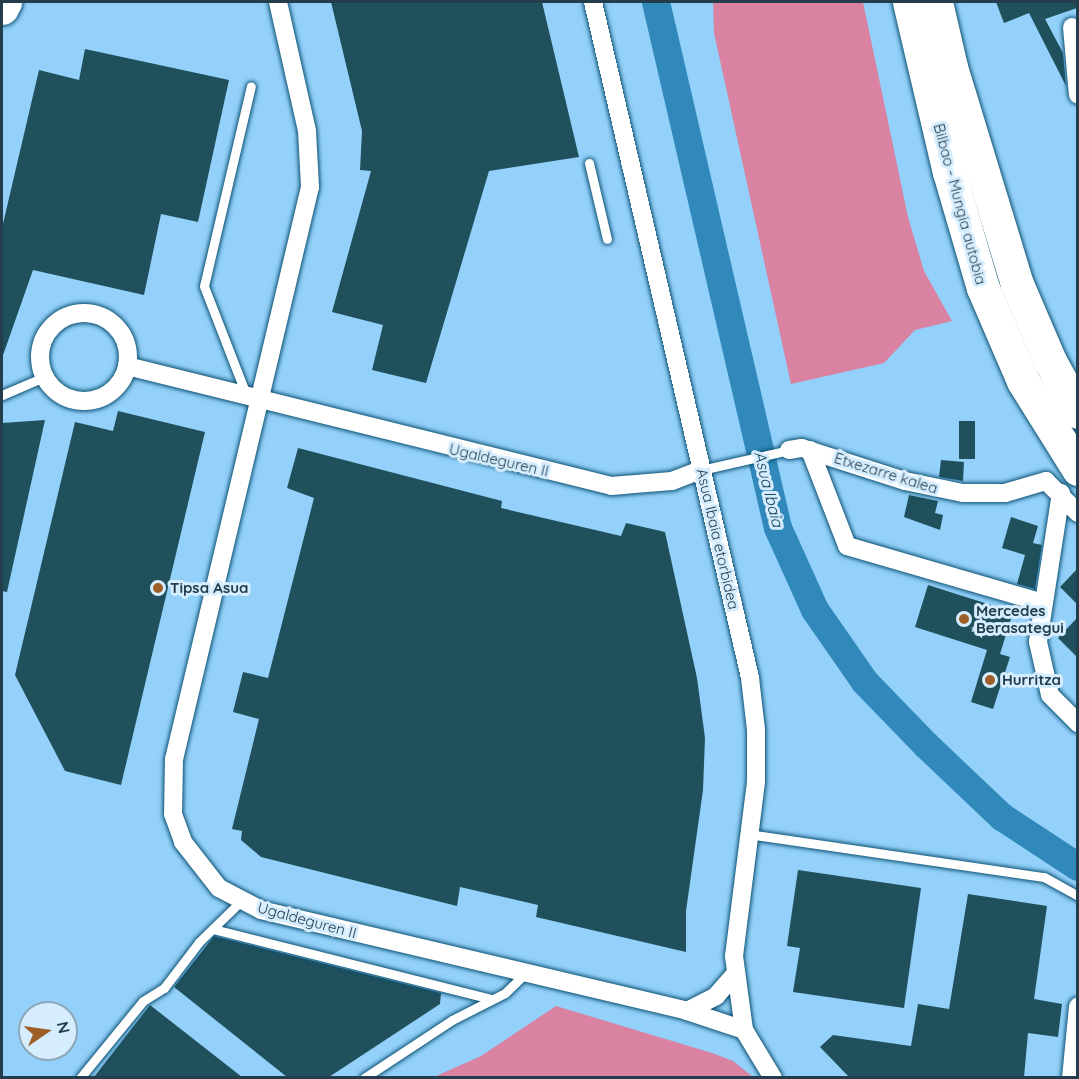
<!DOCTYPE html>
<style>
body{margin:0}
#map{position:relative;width:1079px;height:1079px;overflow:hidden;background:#93d1fa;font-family:Quicksand,sans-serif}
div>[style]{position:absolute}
.green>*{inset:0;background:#d982a1}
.river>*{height:28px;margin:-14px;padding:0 14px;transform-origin:14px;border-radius:14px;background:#3089ba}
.building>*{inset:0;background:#1f505c;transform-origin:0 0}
.roads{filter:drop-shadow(0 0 2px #0d5274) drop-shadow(0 0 2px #0d5274)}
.lane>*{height:9px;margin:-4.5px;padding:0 4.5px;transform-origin:4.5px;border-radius:4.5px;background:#fff}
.street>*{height:18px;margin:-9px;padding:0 9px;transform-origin:9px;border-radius:9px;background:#fff}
.street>.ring{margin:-9px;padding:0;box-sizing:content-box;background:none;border:18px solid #fff;border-radius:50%}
.highway>*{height:33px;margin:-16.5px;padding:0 16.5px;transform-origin:16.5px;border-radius:16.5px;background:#fff}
.dots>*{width:16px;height:16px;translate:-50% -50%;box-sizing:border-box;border:3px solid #d5edfe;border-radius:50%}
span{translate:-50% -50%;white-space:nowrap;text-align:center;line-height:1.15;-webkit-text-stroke:6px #d5edfe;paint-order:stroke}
.street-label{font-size:15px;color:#233d4d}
.poi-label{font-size:15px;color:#233d4d;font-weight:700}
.left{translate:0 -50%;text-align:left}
.water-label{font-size:16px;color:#174661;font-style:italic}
.frame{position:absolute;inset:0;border:3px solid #233d4d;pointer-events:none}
.north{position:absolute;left:18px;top:1001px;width:60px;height:60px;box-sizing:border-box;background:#d5edfe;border:2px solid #8ea7b7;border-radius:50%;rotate:77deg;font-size:16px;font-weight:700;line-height:24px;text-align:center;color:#233d4d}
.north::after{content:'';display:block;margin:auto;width:21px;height:27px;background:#9e5e27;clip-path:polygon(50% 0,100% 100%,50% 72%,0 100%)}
</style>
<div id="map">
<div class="green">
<i style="clip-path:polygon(713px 2px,863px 2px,908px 217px,924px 271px,952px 321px,915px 330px,884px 363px,791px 384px,714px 33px)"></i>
<i style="clip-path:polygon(556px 1006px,712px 1053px,733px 1061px,753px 1077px,434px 1077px,481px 1056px)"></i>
</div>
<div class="river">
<i style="left:656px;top:2px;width:540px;rotate:76.94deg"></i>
<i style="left:778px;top:528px;width:90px;rotate:65.7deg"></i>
<i style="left:815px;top:610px;width:88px;rotate:55.2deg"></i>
<i style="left:865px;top:682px;width:88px;rotate:45.9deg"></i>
<i style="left:926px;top:745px;width:105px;rotate:43.5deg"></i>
<i style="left:1002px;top:817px;width:91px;rotate:33.3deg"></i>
</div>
<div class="building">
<i style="clip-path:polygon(331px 2px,542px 2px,579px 157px,489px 171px,426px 383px,372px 370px,383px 325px,332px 312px,371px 171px,360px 170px,362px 131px)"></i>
<i style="clip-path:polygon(996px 2px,1077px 2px,1077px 8px,1045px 19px,1063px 53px,1066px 86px,1029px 13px,1004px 23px)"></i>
<i style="clip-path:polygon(85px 49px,229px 80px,198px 222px,161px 214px,144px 295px,33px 270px,2px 358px,2px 228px,39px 70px,79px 80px)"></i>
<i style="clip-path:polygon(118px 411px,205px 432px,121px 785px,65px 771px,15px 675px,75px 422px,113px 431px)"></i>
<i style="clip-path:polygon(45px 420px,7px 592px,2px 591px,2px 423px)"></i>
<i style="left:959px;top:421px;width:16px;height:38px"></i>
<i style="clip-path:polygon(298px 448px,502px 501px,501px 508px,621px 536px,626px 523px,665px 532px,697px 678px,705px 738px,703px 790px,686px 911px,686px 952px,536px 917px,538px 905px,460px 887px,457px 906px,261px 857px,241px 840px,242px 831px,232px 829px,259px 719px,233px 712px,243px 672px,268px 678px,314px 498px,287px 488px)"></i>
<i style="clip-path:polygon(941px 460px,964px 462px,963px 481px,939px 477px)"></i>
<i style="clip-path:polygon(909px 495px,938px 501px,935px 513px,943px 515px,940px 530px,904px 517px)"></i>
<i style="clip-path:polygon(1011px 517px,1038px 526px,1033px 543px,1042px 545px,1035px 589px,1017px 584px,1025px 555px,1002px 548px)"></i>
<i style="clip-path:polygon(1077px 569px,1077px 604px,1060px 587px)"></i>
<i style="clip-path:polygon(928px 585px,1013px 612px,1000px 654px,1010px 657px,993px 709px,971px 702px,987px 650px,915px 627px)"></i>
<i style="clip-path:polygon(1077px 618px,1077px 657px,1058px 638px)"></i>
<i style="clip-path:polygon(798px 870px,921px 888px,904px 1008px,793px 992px,800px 948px,787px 946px)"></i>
<i style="clip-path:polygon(968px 894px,1047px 906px,1034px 999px,1062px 1004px,1058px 1037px,1028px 1033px,1024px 1077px,849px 1077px,820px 1047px,833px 1035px,911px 1046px,918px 1004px,949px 1009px)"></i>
<i style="clip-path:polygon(214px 936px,441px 993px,440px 1004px,329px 1077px,287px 1077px,174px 987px)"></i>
<i style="clip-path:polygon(150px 1005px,242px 1077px,94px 1077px)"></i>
</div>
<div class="roads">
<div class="lane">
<i style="left:589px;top:163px;width:78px;rotate:76.7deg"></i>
<i style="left:2px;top:395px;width:46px;rotate:-23.2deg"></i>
<i style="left:247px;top:397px;width:119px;rotate:-111.2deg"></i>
<i style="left:204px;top:286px;width:205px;rotate:-76.8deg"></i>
<i style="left:701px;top:470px;width:90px;rotate:-12.8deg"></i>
<i style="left:748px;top:834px;width:299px;rotate:8.3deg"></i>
<i style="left:1044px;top:877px;width:39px;rotate:29deg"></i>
<i style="left:213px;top:929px;width:287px;rotate:14.1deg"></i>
<i style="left:80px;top:1078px;width:99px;rotate:-50.7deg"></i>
<i style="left:143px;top:1001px;width:25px;rotate:-32deg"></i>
<i style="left:164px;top:988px;width:58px;rotate:-52.7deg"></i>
<i style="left:199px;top:942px;width:59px;rotate:-44.3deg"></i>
<i style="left:364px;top:1078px;width:105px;rotate:-33.4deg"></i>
<i style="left:452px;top:1020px;width:59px;rotate:-27deg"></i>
<i style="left:505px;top:993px;width:28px;rotate:-44deg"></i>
</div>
<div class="street">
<i style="left:278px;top:2px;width:132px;rotate:77.3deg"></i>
<i style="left:307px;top:131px;width:56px;rotate:86.9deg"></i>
<i style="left:310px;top:187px;width:588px;rotate:103.37deg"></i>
<i style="left:174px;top:759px;width:55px;rotate:91deg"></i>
<i style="left:173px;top:814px;width:30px;rotate:70deg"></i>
<i style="left:183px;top:842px;width:58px;rotate:52deg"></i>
<i style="left:219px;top:888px;width:47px;rotate:27.6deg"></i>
<i style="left:261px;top:910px;width:438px;rotate:13.3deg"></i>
<i style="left:687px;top:1011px;width:60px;rotate:18.4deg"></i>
<i style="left:593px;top:2px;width:694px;rotate:76.92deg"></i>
<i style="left:750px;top:678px;width:52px;rotate:83.4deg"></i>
<i style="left:756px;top:730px;width:52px;rotate:90deg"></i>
<i style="left:756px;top:782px;width:175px;rotate:97.2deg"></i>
<i style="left:734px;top:956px;width:75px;rotate:82.3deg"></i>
<i style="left:744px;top:1030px;width:56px;rotate:58.9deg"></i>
<i style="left:1072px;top:27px;width:68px;rotate:85deg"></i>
<i class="ring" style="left:40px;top:313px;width:70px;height:70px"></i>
<i style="left:127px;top:366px;width:499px;rotate:13.9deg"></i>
<i style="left:611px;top:486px;width:61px;rotate:-4.7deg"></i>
<i style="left:672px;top:481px;width:31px;rotate:-21deg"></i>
<i style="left:789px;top:450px;width:13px;rotate:-9deg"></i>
<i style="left:802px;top:448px;width:108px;rotate:17.8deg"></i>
<i style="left:905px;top:481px;width:59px;rotate:11.7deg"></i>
<i style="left:963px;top:493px;width:42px"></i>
<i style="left:1005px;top:493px;width:43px;rotate:-16.3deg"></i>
<i style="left:1046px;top:481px;width:45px;rotate:45deg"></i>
<i style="left:810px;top:450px;width:103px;rotate:68.9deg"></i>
<i style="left:847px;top:546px;width:204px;rotate:16.2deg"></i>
<i style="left:1061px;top:493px;width:151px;rotate:98.8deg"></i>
<i style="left:1038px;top:642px;width:54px;rotate:77.2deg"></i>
<i style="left:1050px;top:695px;width:40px;rotate:45deg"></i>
<i style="left:687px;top:1011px;width:33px;rotate:-27deg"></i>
<i style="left:716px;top:996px;width:30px;rotate:-49deg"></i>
<i style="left:1071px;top:1078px;width:72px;rotate:-84.4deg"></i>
</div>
<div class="highway">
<i style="left:909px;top:2px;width:175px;rotate:76.8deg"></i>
<i style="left:949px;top:172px;width:121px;rotate:73.7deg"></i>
<i style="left:983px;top:288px;width:101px;rotate:66.7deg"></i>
<i style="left:1023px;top:381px;width:104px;rotate:58deg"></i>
<i style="left:936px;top:2px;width:67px;rotate:77deg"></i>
<i style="left:951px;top:67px;width:227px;rotate:73.1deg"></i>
<i style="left:1017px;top:284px;width:84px;rotate:66.8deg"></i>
<i style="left:1050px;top:361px;width:58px;rotate:61.2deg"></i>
<i style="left:2px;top:8px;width:7px;rotate:-63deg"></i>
</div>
</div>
<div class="dots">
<i style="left:158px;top:588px;background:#9e5e27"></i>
<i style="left:964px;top:619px;background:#9e5e27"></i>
<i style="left:990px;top:680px;background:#9e5e27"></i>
</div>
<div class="street-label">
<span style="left:960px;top:204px;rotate:75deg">Bilbao - Mungia autobia</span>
<span style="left:499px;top:460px;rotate:13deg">Ugaldeguren II</span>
<span style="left:886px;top:473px;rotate:17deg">Etxezarre kalea</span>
<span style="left:718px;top:539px;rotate:77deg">Asua Ibaia etorbidea</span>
<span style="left:307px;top:920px;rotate:15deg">Ugaldeguren II</span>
</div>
<div class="poi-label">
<span class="left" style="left:170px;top:588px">Tipsa Asua</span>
<span class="left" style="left:976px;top:619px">Mercedes<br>Berasategui</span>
<span class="left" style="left:1002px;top:680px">Hurritza</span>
</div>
<div class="water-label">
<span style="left:769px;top:489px;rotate:76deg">Asua Ibaia</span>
</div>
<div class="frame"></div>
<div class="north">N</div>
</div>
